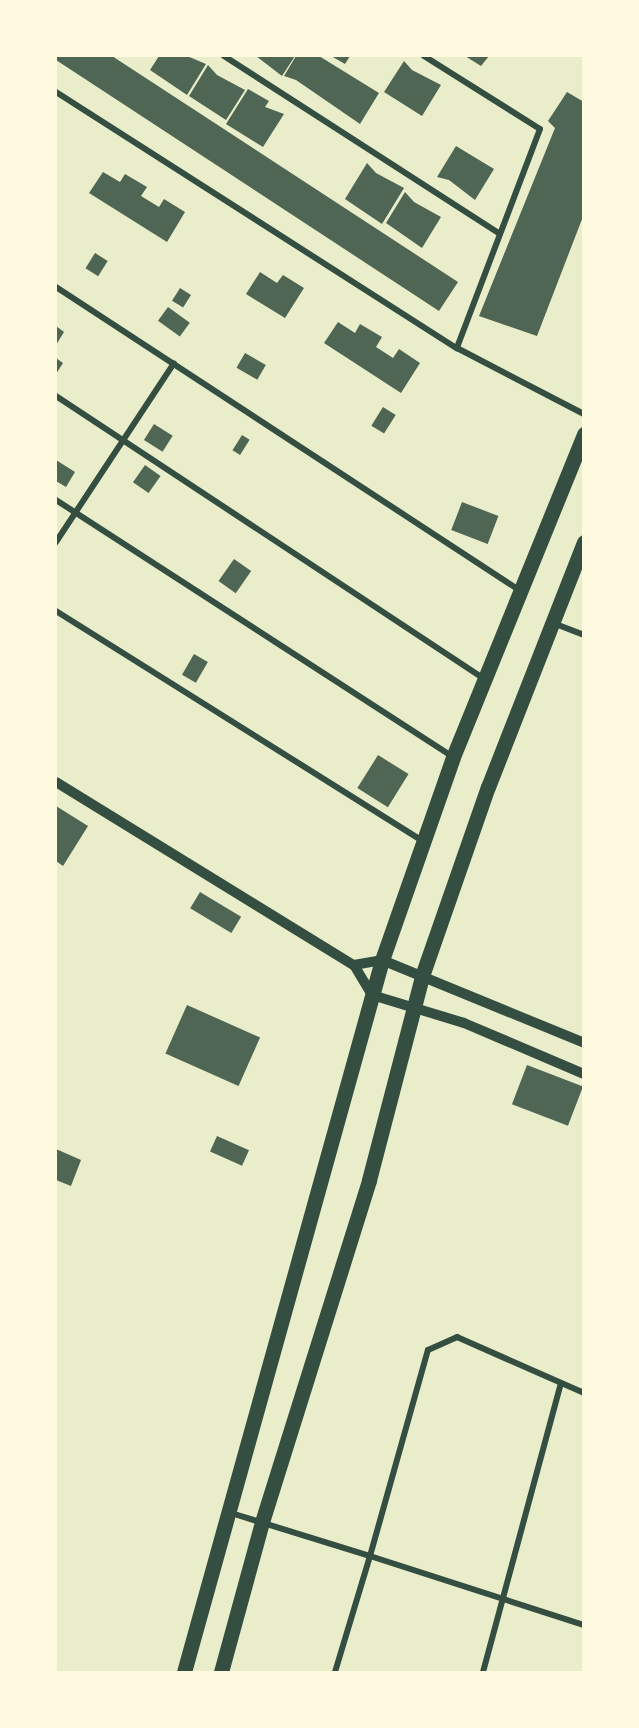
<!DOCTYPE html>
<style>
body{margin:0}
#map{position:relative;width:639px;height:1728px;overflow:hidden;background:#e9edc9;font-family:Barlow,sans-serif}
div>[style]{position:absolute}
.building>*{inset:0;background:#4f6655;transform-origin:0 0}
.minor>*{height:6px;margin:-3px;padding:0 3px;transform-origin:3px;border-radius:3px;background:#344e41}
.tertiary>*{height:10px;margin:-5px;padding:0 5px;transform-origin:5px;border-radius:5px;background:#344e41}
.primary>*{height:15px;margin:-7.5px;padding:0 7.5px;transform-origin:7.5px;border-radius:7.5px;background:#344e41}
span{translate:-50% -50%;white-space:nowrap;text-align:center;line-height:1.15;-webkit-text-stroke:5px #fefae0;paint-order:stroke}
.frame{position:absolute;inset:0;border:57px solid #fefae0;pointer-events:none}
</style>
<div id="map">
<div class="building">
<i style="clip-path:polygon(56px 56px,112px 56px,458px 282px,439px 311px,56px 60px)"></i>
<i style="clip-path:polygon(159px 56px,187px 56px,206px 64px,187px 95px,150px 70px)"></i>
<i style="clip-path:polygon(247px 56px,295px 56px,282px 76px,256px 56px)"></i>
<i style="clip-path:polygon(296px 56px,319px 56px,379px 93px,360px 124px,296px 80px,284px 76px)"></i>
<i style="clip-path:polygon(331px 56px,350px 56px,345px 64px)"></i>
<i style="clip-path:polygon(465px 56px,489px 56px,481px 66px)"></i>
<i style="clip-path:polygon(404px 61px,412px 70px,441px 85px,422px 116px,384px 92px)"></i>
<i style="clip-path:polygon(208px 65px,217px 75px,245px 90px,226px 120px,189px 96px)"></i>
<i style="clip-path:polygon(248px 89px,269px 101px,265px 107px,284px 114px,263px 147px,226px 124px)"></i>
<i style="clip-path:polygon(567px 92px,584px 102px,584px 214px,537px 336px,479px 316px,555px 128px,548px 121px)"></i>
<i style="clip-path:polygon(456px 146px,494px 169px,475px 200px,449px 180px,437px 177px)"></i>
<i style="clip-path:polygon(367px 163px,376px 173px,404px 188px,382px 224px,345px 199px)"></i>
<i style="clip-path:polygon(103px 172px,120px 182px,125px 174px,147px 187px,141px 196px,159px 207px,164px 199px,185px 212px,167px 242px,89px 193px)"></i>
<i style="clip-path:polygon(405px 192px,414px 202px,441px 217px,422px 248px,386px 223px)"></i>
<i style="left:95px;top:253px;width:15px;height:18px;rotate:32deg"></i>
<i style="clip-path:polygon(260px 272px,277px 283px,283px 275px,304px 288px,285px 318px,246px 294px)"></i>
<i style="left:180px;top:288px;width:13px;height:15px;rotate:32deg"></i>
<i style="left:168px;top:307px;width:27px;height:17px;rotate:36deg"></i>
<i style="clip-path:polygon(338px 322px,355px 333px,360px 324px,382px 337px,376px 347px,393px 358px,399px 349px,420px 363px,401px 393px,324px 343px)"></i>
<i style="clip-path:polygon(56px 326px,64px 332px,56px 345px)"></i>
<i style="left:245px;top:353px;width:24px;height:17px;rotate:30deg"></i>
<i style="clip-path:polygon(56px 358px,63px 363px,56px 374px)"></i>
<i style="left:383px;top:407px;width:15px;height:22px;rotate:32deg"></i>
<i style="left:154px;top:424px;width:22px;height:19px;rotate:32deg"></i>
<i style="left:242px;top:435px;width:9px;height:18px;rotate:32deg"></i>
<i style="clip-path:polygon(56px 460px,75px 472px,66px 487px,56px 481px)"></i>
<i style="left:145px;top:465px;width:19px;height:21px;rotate:35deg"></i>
<i style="left:462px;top:502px;width:39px;height:30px;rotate:21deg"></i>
<i style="left:234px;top:559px;width:21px;height:27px;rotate:35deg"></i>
<i style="left:194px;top:654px;width:16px;height:24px;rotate:30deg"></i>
<i style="left:378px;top:755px;width:36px;height:39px;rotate:32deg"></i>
<i style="clip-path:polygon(56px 806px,88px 826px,63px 866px,56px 861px)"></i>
<i style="left:200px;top:892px;width:48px;height:19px;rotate:31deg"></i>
<i style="left:187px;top:1005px;width:80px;height:53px;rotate:24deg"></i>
<i style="left:527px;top:1065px;width:60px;height:42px;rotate:21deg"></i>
<i style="left:217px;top:1136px;width:35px;height:17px;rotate:24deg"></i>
<i style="clip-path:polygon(56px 1149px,81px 1160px,71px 1186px,56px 1180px)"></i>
</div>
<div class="minor">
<i style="left:224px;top:56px;width:328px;rotate:32.8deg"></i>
<i style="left:424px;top:56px;width:137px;rotate:32.2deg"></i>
<i style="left:540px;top:129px;width:234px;rotate:110.8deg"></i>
<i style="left:56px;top:92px;width:476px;rotate:32.6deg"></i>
<i style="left:457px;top:348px;width:143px;rotate:27.5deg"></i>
<i style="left:56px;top:287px;width:553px;rotate:33.2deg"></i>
<i style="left:56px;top:396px;width:512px;rotate:33.44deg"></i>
<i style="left:56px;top:500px;width:473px;rotate:32.9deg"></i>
<i style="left:56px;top:542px;width:214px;rotate:-56.6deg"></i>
<i style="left:56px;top:611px;width:433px;rotate:32.1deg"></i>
<i style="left:553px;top:623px;width:33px;rotate:21deg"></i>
<i style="left:231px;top:1513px;width:145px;rotate:17.2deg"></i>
<i style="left:370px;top:1556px;width:214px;rotate:-74.3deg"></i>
<i style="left:428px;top:1350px;width:32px;rotate:-24deg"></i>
<i style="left:457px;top:1337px;width:139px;rotate:23.8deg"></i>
<i style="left:335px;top:1672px;width:121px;rotate:-73.2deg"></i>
<i style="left:370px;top:1556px;width:225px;rotate:17.9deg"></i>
<i style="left:483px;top:1672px;width:299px;rotate:-74.9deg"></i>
</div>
<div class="tertiary">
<i style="left:56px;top:782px;width:350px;rotate:31.6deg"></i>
<i style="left:354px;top:965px;width:35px;rotate:59deg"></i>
<i style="left:372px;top:995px;width:96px;rotate:16.9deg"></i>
<i style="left:464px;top:1023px;width:130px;rotate:23deg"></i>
<i style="left:354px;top:965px;width:28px;rotate:-10deg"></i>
<i style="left:382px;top:960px;width:218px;rotate:22.3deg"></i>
</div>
<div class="primary">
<i style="left:184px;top:1672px;width:739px;rotate:-74.46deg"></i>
<i style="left:382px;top:960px;width:215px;rotate:-70.7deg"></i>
<i style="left:453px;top:757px;width:349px;rotate:-67.9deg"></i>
<i style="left:221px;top:1672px;width:156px;rotate:-74.7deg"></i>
<i style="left:262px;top:1522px;width:358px;rotate:-72.6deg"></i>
<i style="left:369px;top:1180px;width:211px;rotate:-75.4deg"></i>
<i style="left:422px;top:976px;width:200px;rotate:-70.8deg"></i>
<i style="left:488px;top:787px;width:263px;rotate:-68.6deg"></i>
</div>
<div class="frame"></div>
</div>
